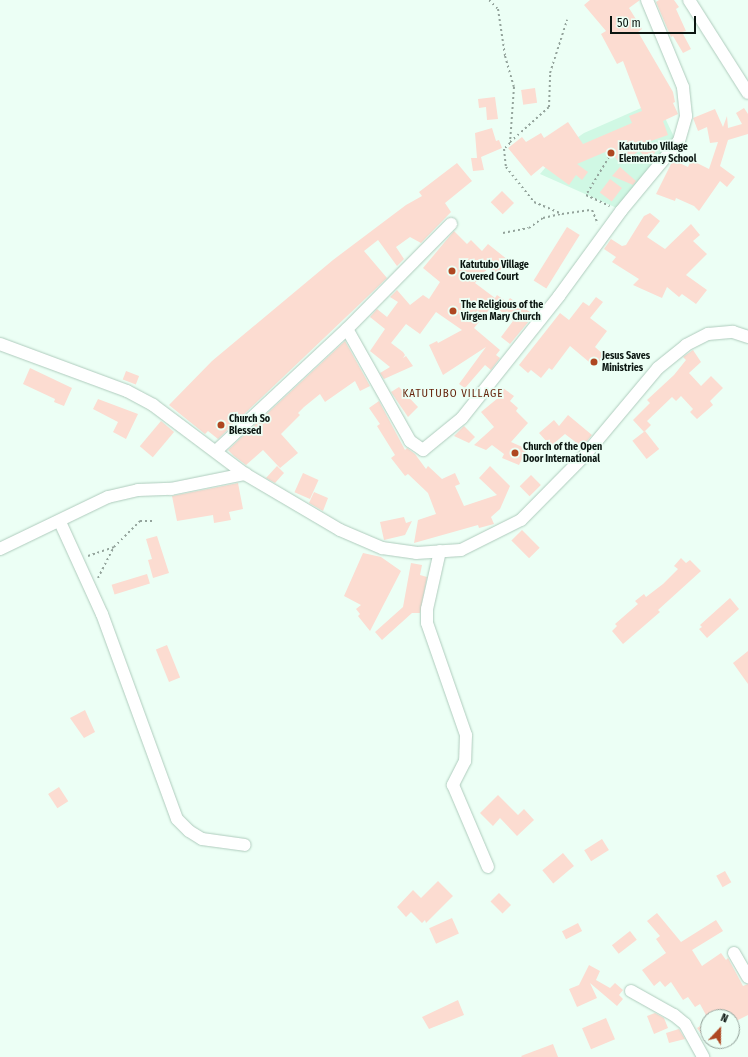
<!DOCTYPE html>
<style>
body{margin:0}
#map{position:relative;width:748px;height:1057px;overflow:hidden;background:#ecfff5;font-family:"Fira Sans Condensed",sans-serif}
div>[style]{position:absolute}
.built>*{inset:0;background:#d0f8e4}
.building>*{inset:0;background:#fcdcd1;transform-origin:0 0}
.path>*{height:2px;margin-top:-1px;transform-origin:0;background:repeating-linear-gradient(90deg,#94a49c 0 2px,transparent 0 5px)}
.roads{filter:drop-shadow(0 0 1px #afccbd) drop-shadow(0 0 1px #afccbd)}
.minor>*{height:12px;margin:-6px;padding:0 6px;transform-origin:6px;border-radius:6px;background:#fff}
.dots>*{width:11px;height:11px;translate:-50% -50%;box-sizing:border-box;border:2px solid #ecfff5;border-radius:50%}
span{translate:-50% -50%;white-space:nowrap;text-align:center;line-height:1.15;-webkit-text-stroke:3.5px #ecfff5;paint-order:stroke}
.poi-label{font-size:10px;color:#0b1611;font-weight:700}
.left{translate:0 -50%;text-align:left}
.neighbourhood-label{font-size:11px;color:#65240c;letter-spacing:1px}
.north{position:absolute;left:700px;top:1009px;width:40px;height:40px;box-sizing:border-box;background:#ecfff5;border:1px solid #92a29a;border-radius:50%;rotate:22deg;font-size:11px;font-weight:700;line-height:16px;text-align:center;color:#0b1611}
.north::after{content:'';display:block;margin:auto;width:14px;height:18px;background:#ae4721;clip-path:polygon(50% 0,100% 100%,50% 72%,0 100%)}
.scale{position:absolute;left:610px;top:16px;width:86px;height:18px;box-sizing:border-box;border:2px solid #0b1611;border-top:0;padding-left:5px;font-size:12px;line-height:14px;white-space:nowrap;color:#0b1611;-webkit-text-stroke:3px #ecfff5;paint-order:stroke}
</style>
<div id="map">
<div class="built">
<i style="clip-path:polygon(657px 101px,675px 139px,619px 209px,540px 174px,561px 149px,584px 133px)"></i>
</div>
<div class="building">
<i style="clip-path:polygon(590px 0,640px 0,629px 8px,642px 29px,638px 32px,673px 92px,675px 102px,673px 103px,678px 114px,663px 121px,668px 135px,648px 142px,657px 150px,649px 160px,639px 151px,620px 164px,610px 150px,577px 164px,588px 172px,582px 180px,576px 175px,569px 185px,543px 166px,531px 176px,508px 148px,522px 137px,526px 142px,541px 133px,544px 138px,568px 122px,583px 144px,632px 123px,629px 116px,642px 111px,623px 61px,617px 64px,601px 34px,606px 31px,584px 5px)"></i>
<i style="clip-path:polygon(659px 0,674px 0,679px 7px,676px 9px,686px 31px,682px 32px,691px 49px,683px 53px,673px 36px,671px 37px,656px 2px)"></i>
<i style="left:535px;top:88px;width:15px;height:14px;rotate:82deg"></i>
<i style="clip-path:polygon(495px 97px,498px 119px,487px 120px,486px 107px,479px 108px,478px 99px)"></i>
<i style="clip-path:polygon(744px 108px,748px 114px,748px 134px,728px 140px,720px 166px,735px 177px,727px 187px,720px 181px,699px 211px,694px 206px,676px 198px,675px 201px,656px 194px,673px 160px,688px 167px,691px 160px,709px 169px,718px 142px,710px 143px,707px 127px,698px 131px,693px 118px,715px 109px,723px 127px,727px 116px,728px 128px,742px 124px,736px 113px)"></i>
<i style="clip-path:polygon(492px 128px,496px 141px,499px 140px,502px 148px,481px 157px,484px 170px,473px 171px,471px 158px,477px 158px,475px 133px)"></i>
<i style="clip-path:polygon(457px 163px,472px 181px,445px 203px,451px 212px,421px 243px,410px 237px,396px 247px,404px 259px,397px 266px,378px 240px,364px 251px,387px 278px,218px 439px,208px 431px,205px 434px,169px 405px,212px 361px,333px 260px,406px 205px,422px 196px,419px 192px)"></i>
<i style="clip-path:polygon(620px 167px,636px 181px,633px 185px,612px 176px)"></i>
<i style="left:610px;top:179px;width:15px;height:17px;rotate:37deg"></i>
<i style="left:502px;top:191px;width:17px;height:16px;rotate:45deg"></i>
<i style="clip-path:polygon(650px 213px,660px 221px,647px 237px,665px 249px,691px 224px,700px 235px,693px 241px,707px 254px,686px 275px,707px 290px,696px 304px,682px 294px,679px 297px,667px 287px,662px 298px,633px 285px,639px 279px,612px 262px,616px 257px,604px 249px,611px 239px,622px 246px,626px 245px,644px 216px)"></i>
<i style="left:567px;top:227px;width:15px;height:63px;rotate:32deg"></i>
<i style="clip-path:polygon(454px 231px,467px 244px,471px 240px,482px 251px,488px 244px,508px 260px,497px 274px,489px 267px,475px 283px,495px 298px,497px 295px,507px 302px,510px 298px,534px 315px,510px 344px,501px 337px,513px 321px,493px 305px,474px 328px,500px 350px,496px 355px,500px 358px,491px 370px,485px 365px,465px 388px,459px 384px,486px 347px,443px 375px,429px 345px,437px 341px,438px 343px,462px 330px,436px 312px,420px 334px,406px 324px,391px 343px,403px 352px,405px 355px,403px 358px,406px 356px,413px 366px,384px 379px,380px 373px,390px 367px,370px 351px,385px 329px,370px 317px,377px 309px,387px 317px,398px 302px,390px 297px,397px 290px,410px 305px,423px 295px,429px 299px,440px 282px,423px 268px)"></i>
<i style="clip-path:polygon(596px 297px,603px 302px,590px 318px,607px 331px,595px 347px,605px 356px,595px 367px,570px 346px,552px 370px,549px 368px,541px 378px,531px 370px,528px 373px,519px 365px,560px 313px,569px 320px,583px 302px,589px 306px)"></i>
<i style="clip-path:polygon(345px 341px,370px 386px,360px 391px,355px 381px,325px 402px,320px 394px,304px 407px,298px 413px,300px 415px,281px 434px,298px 453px,280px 468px,263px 450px,246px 465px,234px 456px,228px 450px)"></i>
<i style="clip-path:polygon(693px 350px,701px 362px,689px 373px,701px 386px,711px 376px,723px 388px,710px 401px,713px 405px,697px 419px,690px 412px,693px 409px,681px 396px,676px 401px,672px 397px,647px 421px,651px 425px,644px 432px,633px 420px,650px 403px,647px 400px,674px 375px,686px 360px,683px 357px)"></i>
<i style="clip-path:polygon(30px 368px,72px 388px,64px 406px,54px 402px,55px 399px,23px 384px)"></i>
<i style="left:126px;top:371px;width:14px;height:9px;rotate:21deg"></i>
<i style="clip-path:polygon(399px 387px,418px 407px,408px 417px,391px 392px)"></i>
<i style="clip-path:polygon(503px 388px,514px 396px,510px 401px,518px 408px,516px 411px,528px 423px,511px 442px,527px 449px,519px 465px,502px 458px,504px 454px,492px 445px,486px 450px,474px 445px,494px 427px,481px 412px,498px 398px,496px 397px)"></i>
<i style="clip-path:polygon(98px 399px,138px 414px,126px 439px,113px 432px,118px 422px,93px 409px)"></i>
<i style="clip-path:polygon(379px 401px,405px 450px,407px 448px,415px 454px,426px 469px,428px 466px,442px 479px,455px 473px,460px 484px,455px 486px,464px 506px,497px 495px,479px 478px,490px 466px,510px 486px,500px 509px,491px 517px,494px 524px,479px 528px,478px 525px,414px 543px,418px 520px,436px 514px,428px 493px,408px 474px,405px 476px,391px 458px,395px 455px,377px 426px,380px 424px,369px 408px)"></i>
<i style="clip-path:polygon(568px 415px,592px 435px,582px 447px,565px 434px,547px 449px,544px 446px,547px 442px,539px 433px,554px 420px,559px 426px)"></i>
<i style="left:161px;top:421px;width:17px;height:33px;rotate:40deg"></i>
<i style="clip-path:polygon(464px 426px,475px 437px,469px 443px,454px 436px)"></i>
<i style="left:645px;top:431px;width:23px;height:16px;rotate:52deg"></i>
<i style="clip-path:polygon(277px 466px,284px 473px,275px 483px,266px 478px)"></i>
<i style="left:303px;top:473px;width:17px;height:21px;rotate:24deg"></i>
<i style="left:531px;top:475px;width:14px;height:16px;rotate:45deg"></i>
<i style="clip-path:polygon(238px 483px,243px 509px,229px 512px,231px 520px,214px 523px,213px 515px,177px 521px,172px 496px)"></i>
<i style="clip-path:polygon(314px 492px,328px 498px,323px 511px,309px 503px)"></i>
<i style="clip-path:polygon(404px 517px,406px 523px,412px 521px,405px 535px,384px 540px,380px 522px)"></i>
<i style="left:522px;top:530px;width:25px;height:15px;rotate:45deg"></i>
<i style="clip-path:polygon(157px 536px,169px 573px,153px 578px,148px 560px,152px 559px,146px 539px)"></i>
<i style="clip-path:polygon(363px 553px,381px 557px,401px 571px,370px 631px,358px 616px,360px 614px,356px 609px,361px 605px,344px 596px)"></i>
<i style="clip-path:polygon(681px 558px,686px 563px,690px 560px,701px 571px,658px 610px,660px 612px,623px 644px,612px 631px,617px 626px,615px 624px,638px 604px,635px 601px,644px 594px,646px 597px,663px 584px,678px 569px,674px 566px)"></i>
<i style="clip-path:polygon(411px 563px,422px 565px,420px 575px,427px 577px,420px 613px,412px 613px,382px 640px,375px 632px,403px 607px)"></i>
<i style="left:147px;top:574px;width:10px;height:37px;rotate:73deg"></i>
<i style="clip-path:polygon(730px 598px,739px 609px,707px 638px,699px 629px,702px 627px,700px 625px)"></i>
<i style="left:167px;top:645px;width:35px;height:12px;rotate:68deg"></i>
<i style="clip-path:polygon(748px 651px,748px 684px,733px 663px)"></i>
<i style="clip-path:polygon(85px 710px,95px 732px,84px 738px,70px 718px)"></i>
<i style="left:59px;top:787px;width:17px;height:13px;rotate:57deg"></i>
<i style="clip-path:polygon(498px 795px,518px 815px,524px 809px,534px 820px,517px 836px,500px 818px,493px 826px,480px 813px)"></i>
<i style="left:602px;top:839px;width:13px;height:21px;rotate:58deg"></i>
<i style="left:563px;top:853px;width:17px;height:27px;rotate:50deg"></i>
<i style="left:725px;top:871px;width:13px;height:10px;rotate:61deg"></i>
<i style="clip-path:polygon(438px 881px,453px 896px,426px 923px,425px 920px,422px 923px,411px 912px,406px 917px,397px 907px,413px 890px,421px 898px)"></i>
<i style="left:499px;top:893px;width:17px;height:12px;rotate:45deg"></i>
<i style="clip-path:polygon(657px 913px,681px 942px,716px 920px,723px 931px,692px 950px,702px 966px,721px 953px,726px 960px,728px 958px,743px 986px,748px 984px,748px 1015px,732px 1023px,732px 1017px,707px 1017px,700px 1004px,695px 1007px,688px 997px,683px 1000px,671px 982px,665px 987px,660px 981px,654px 986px,642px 970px,666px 953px,656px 939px,660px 936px,647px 921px)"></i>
<i style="left:452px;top:918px;width:17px;height:25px;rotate:66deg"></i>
<i style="left:578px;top:923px;width:9px;height:18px;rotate:63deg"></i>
<i style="left:630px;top:931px;width:11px;height:23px;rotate:52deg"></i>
<i style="clip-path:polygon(589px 965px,600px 971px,596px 980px,610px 988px,615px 983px,623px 990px,619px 995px,623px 999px,617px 1006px,590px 983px,597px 998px,577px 1007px,569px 989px,579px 985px)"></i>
<i style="clip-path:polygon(458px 1000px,464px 1015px,429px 1029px,422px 1017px)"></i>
<i style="clip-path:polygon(655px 1013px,664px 1018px,668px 1028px,654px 1034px,647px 1016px)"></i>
<i style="left:606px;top:1018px;width:23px;height:26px;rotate:67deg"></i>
<i style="clip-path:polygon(708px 1021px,708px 1043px,697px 1028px)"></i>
<i style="clip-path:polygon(679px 1029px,685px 1039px,669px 1043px,666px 1033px)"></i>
<i style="clip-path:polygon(553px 1044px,558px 1057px,522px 1057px,521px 1056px)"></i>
</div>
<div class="path">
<i style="left:489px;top:0;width:13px;rotate:45deg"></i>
<i style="left:498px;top:9px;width:48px;rotate:81.5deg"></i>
<i style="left:505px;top:56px;width:32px;rotate:74deg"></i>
<i style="left:514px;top:87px;width:56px;rotate:94.1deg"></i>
<i style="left:510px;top:143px;width:8px;rotate:135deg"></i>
<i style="left:504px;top:149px;width:18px;rotate:84deg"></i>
<i style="left:506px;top:167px;width:45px;rotate:51.3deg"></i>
<i style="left:534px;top:202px;width:30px;rotate:23deg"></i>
<i style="left:562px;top:214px;width:30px;rotate:-8deg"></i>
<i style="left:592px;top:210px;width:15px;rotate:67deg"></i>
<i style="left:510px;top:142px;width:52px;rotate:-41.9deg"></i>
<i style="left:549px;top:107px;width:34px;rotate:-88deg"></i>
<i style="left:550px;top:73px;width:56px;rotate:-72.2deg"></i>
<i style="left:609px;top:157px;width:44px;rotate:121.2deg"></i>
<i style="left:586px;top:195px;width:26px;rotate:25deg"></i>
<i style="left:503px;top:233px;width:26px;rotate:-11deg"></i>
<i style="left:529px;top:228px;width:17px;rotate:-36deg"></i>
<i style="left:543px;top:218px;width:18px;rotate:-13deg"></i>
<i style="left:88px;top:556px;width:28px;rotate:-19deg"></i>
<i style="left:114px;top:547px;width:37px;rotate:-45deg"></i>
<i style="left:140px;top:521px;width:12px"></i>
<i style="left:98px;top:578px;width:35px;rotate:-63deg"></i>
</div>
<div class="roads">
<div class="minor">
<i style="left:689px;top:0;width:110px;rotate:57.6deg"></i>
<i style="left:347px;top:329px;width:129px;rotate:60.6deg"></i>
<i style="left:410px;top:441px;width:16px;rotate:35deg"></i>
<i style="left:423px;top:450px;width:50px;rotate:-39.4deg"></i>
<i style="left:462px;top:418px;width:156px;rotate:-51.5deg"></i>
<i style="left:559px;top:296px;width:105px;rotate:-53.9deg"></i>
<i style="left:621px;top:211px;width:91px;rotate:-50.4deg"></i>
<i style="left:679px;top:141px;width:26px;rotate:-74deg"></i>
<i style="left:686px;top:116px;width:29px;rotate:-96deg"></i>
<i style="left:683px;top:87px;width:94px;rotate:-112.5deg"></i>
<i style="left:0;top:344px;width:135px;rotate:20.3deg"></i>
<i style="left:127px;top:391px;width:30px;rotate:28deg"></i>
<i style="left:153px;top:405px;width:115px;rotate:36.9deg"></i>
<i style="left:245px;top:474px;width:110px;rotate:30.5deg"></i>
<i style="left:340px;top:530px;width:46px;rotate:23.2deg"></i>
<i style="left:382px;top:548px;width:34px;rotate:8deg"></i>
<i style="left:416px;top:553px;width:45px;rotate:-3.8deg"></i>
<i style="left:461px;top:550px;width:67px;rotate:-26.6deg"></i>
<i style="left:521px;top:520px;width:91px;rotate:-45.4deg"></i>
<i style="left:585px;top:455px;width:114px;rotate:-50deg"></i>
<i style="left:658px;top:368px;width:36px;rotate:-39deg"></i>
<i style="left:686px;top:345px;width:25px;rotate:-27deg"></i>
<i style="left:708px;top:334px;width:25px;rotate:-5deg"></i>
<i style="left:733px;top:332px;width:16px;rotate:18deg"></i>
<i style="left:216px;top:451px;width:179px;rotate:-43deg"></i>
<i style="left:347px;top:329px;width:148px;rotate:-45.3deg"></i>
<i style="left:60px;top:522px;width:101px;rotate:65.5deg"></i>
<i style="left:102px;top:614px;width:218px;rotate:69.9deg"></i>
<i style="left:177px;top:819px;width:17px;rotate:45deg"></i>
<i style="left:189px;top:831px;width:15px;rotate:32deg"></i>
<i style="left:202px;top:839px;width:43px;rotate:7.9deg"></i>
<i style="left:0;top:549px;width:120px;rotate:-25.7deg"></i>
<i style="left:108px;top:497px;width:31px;rotate:-13deg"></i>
<i style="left:138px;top:490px;width:33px;rotate:-2deg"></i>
<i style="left:171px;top:489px;width:76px;rotate:-11.5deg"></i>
<i style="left:440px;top:551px;width:59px;rotate:102.6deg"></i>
<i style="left:427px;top:609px;width:14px;rotate:90deg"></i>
<i style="left:427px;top:623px;width:119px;rotate:70.8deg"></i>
<i style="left:466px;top:735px;width:26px;rotate:92deg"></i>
<i style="left:465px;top:761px;width:27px;rotate:117deg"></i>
<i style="left:453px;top:785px;width:89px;rotate:66.9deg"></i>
<i style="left:734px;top:953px;width:28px;rotate:60deg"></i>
<i style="left:631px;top:991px;width:49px;rotate:29.2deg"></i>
<i style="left:674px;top:1015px;width:14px;rotate:39deg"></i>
<i style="left:685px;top:1024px;width:38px;rotate:61deg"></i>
</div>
</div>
<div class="dots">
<i style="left:611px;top:153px;background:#ae4721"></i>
<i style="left:452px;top:271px;background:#ae4721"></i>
<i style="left:453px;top:311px;background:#ae4721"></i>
<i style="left:594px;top:362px;background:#ae4721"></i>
<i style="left:221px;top:425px;background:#ae4721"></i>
<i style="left:515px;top:453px;background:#ae4721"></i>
</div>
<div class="poi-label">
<span class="left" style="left:619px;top:153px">Katutubo Village<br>Elementary School</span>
<span class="left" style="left:460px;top:271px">Katutubo Village<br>Covered Court</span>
<span class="left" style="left:461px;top:311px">The Religious of the<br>Virgen Mary Church</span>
<span class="left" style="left:602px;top:362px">Jesus Saves<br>Ministries</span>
<span class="left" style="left:229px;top:425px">Church So<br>Blessed</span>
<span class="left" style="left:523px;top:453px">Church of the Open<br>Door International</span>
</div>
<div class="neighbourhood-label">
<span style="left:453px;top:394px">KATUTUBO VILLAGE</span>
</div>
<div class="north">N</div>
<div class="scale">50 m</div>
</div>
